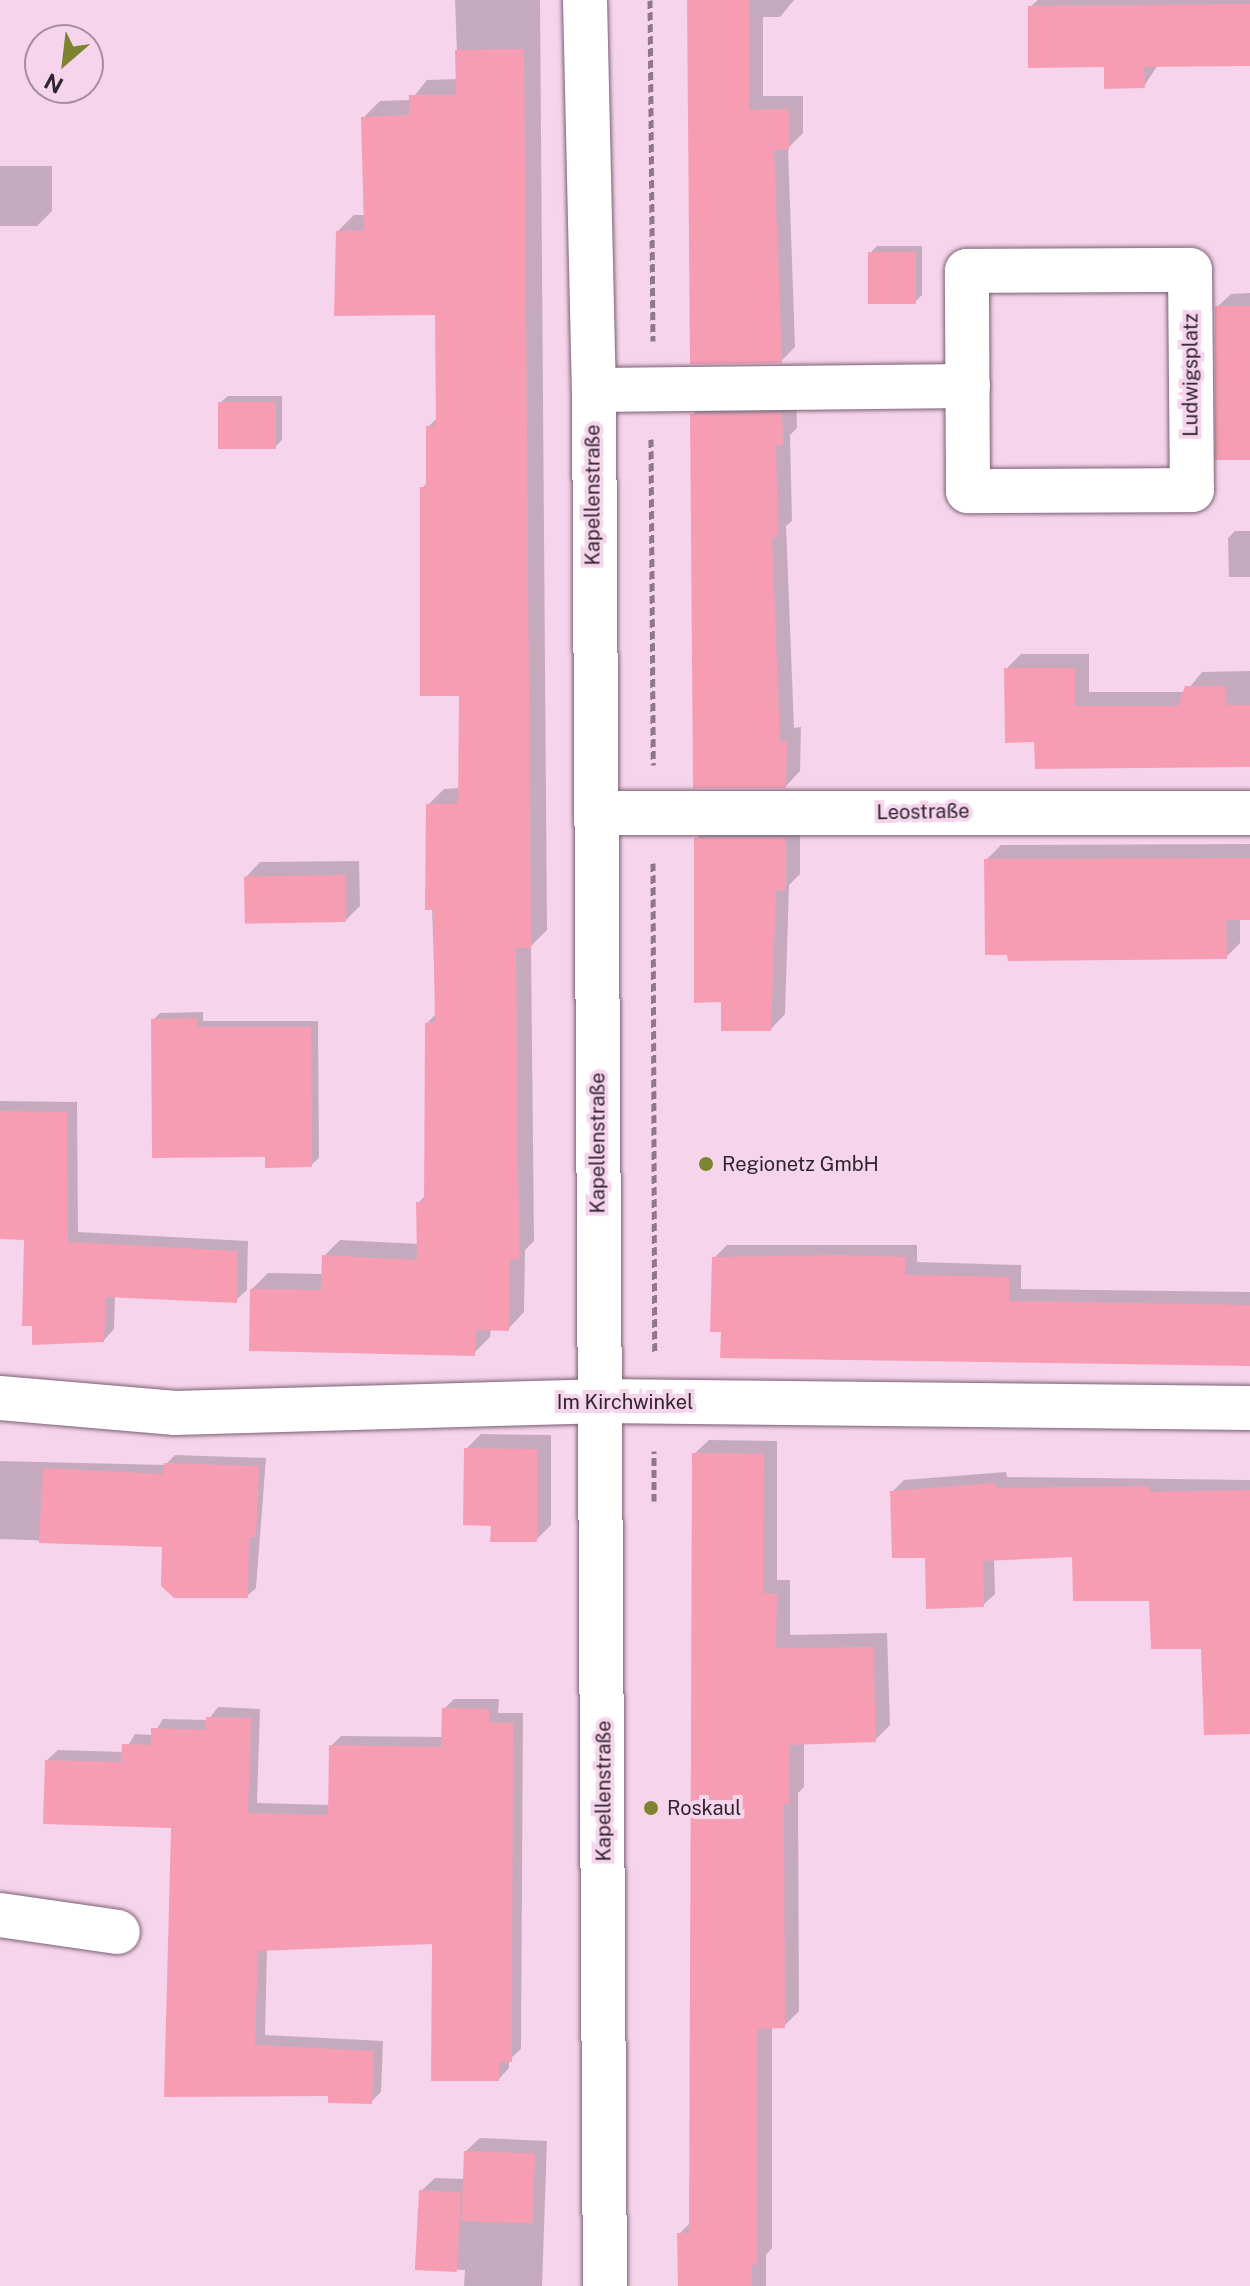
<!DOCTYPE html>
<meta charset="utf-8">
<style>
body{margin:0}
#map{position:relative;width:1250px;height:2286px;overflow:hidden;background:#f6d5ec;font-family:"Public Sans",sans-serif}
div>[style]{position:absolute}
.shadow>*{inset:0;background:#0003}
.building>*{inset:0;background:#f79db3;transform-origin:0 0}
.path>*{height:5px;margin-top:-2.5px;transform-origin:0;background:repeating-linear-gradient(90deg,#8f7989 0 8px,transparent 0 12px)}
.roads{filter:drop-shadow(0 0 2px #7c5f74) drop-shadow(0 0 2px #7c5f74)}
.minor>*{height:44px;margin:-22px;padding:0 22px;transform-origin:22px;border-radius:22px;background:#fff}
.dots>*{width:22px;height:22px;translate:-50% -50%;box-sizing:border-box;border:4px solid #f6d5ec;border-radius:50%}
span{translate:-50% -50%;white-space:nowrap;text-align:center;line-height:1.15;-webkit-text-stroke:8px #f6d5ec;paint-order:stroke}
.street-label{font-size:20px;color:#30242d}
.poi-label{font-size:20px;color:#30242d}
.left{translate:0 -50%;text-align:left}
.north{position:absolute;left:24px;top:24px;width:80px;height:80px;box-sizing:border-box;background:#f6d5ec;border:2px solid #a78ea0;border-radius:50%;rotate:208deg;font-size:22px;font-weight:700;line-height:32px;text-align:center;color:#30242d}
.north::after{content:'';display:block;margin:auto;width:28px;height:36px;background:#7d842f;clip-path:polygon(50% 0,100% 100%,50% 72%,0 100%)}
</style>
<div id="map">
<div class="shadow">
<i style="clip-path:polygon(455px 0,540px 0,547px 930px,531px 946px,534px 1241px,525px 1250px,524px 1312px,508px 1329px,491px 1328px,490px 1337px,474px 1353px,252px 1289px,268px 1273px,323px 1274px,324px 1256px,340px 1240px,419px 1244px,418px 1203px,426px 1195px,427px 1023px,436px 1014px,428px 805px,444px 789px,460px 788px,461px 695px,422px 488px,428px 482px,428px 427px,438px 417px,437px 313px,338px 231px,354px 215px,365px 215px,363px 118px,380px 101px,411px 100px,427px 80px,458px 79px)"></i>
<i style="clip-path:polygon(689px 0,794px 0,780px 17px,763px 17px,763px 96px,803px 96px,803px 133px,788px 148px,795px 347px,781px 361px)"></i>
<i style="clip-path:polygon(1038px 0,1250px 0,1250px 64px,1158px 65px,1144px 86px,1106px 65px,1030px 7px)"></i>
<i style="clip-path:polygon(0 166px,52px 166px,52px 211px,37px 226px,0 226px)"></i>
<i style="clip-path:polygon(877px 246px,922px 246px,922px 295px,915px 302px,870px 253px)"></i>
<i style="clip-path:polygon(1250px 293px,1250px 458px,1217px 307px,1231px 294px)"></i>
<i style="clip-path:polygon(228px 396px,282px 396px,282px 440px,275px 447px,220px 403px)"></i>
<i style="clip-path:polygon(796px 399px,797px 428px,790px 435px,792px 521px,786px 526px,794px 728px,801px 727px,800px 771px,786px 786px,692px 415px,707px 400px)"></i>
<i style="clip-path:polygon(1235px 531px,1250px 531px,1250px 577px,1229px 577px,1228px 538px)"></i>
<i style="clip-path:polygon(1021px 654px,1089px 654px,1089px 692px,1186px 692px,1202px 672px,1250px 671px,1250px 765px,1036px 740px,1006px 669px)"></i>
<i style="clip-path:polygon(710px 824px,800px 824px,800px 874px,789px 885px,785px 1014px,771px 1029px,723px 1000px,696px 839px)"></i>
<i style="clip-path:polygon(1250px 844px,1250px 918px,1240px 918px,1240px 943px,1226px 957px,986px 860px,1001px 845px)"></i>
<i style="clip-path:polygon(359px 861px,360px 906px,345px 921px,246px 877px,260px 862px)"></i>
<i style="clip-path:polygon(203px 1012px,203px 1021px,318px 1021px,319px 1158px,311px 1165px,153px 1020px,160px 1013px)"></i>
<i style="clip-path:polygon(0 1101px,77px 1102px,78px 1232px,248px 1241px,247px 1290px,236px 1300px,115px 1295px,114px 1329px,104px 1340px,26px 1238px,0 1237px)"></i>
<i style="clip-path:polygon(727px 1245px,917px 1245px,917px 1262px,1021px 1265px,1021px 1289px,1250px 1292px,1250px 1364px,723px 1330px,714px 1258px)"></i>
<i style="clip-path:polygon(481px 1434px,551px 1435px,551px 1525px,536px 1540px,493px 1524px,466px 1449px)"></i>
<i style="clip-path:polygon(709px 1440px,777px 1441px,777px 1580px,790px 1580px,790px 1635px,887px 1633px,890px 1725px,875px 1740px,804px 1743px,804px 1787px,798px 1793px,799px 2011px,784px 2026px,772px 2026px,772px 2248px,766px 2255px,766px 2286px,680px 2286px,679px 2234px,691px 2222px,694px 1454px)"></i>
<i style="clip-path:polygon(175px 1455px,266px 1458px,256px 1588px,247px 1596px,164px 1545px,0 1539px,0 1461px,165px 1465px)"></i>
<i style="clip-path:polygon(1006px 1472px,1007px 1477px,1250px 1480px,1250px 1732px,1203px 1647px,1151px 1599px,1074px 1555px,994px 1558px,995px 1594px,983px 1605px,927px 1556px,892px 1492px,904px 1480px)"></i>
<i style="clip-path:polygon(454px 1699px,499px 1699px,498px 1713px,523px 1713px,521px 2049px,509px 2060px,509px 2068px,499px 2079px,434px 1942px,267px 1948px,265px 2035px,383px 2041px,381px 2092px,371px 2102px,330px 2094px,166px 2095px,173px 1826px,47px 1760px,58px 1750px,124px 1752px,135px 1734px,153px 1735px,163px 1719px,208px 1720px,218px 1707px,260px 1709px,257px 1803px,330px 1805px,331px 1746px,341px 1736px,443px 1737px,444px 1709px)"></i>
<i style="clip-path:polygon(480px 2138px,547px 2141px,542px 2286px,464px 2286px,465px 2270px,417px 2268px,421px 2191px,435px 2178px,465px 2179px,466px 2151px)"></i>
</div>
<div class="building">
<i style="clip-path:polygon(687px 0,749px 0,749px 110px,789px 109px,789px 150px,774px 150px,782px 363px,690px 364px)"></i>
<i style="clip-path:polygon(1250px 4px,1250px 66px,1144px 67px,1145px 88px,1104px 89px,1104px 67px,1028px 68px,1028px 6px)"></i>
<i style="clip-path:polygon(524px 49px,531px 948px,516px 948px,519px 1259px,510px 1260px,509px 1331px,476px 1330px,475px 1356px,249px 1351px,250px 1289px,321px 1290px,322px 1255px,417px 1260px,416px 1202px,424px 1202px,425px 1023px,435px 1022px,433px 910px,425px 910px,426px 804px,458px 804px,459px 696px,420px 696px,420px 487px,426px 487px,426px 426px,436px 426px,435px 315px,334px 316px,336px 231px,364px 230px,361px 117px,409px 115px,409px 95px,456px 95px,455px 50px)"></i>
<i style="left:916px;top:252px;width:52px;height:48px;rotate:90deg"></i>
<i style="left:1215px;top:306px;width:35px;height:154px"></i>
<i style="left:218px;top:402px;width:58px;height:47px"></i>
<i style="clip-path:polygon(782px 413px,783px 445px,776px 445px,778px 537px,772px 538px,780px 742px,787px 741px,786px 788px,693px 788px,690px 414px)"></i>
<i style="clip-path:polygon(1004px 668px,1075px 668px,1075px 706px,1178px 706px,1185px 686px,1225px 686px,1226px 705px,1250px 705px,1250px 767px,1035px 769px,1034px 742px,1005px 743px)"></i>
<i style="clip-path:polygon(694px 838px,786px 838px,786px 891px,776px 890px,771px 1031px,721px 1031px,721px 1002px,694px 1003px)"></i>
<i style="clip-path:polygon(1250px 858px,1250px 920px,1226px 920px,1227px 959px,1008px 961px,1007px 955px,985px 955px,984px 859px)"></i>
<i style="left:345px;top:875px;width:47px;height:101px;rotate:89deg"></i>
<i style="clip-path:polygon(197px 1018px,197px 1027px,311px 1027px,312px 1167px,265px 1168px,265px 1157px,152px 1158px,151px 1019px)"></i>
<i style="clip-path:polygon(0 1111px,67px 1112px,68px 1242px,238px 1251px,237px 1303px,106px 1297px,104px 1342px,32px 1345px,32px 1326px,22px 1326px,24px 1240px,0 1239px)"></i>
<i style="clip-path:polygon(838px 1255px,905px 1257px,905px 1275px,1009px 1277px,1009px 1301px,1250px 1305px,1250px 1366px,720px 1358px,721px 1332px,710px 1332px,712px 1257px)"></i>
<i style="clip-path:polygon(464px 1448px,537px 1449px,537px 1542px,490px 1542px,491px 1526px,463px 1525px)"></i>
<i style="clip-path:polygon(692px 1453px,764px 1454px,763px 1593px,777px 1594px,776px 1648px,873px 1647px,876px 1742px,790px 1745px,790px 1804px,784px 1804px,785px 2028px,758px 2029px,758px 2264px,752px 2265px,752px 2286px,678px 2286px,677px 2233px,689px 2233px)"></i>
<i style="clip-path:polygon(164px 1463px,259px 1466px,256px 1537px,249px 1537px,248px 1598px,174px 1598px,161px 1586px,162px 1547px,39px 1543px,43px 1468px,163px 1474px)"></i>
<i style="clip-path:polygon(995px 1483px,996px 1488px,1149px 1486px,1150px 1492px,1250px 1490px,1250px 1734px,1204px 1735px,1201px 1649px,1151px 1649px,1149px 1601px,1073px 1601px,1072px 1557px,983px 1561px,984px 1607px,926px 1609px,925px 1558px,892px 1558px,890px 1491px)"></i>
<i style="clip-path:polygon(442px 1708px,489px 1709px,489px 1722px,513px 1723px,512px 2062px,499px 2062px,499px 2081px,431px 2081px,432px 1944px,258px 1951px,255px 2045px,374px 2051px,372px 2104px,328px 2103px,328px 2096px,164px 2097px,171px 1828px,43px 1824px,45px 1760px,121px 1762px,122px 1744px,151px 1745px,151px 1728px,206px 1730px,206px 1717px,251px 1718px,248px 1813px,328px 1815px,329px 1745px,441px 1747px)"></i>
<i style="left:464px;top:2151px;width:71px;height:70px;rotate:2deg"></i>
<i style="left:419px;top:2190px;width:42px;height:80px;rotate:3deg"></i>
</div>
<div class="path">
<i style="left:650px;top:0;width:341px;rotate:89.5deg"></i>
<i style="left:651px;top:439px;width:326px;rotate:89.6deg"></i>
<i style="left:653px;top:863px;width:490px;rotate:89.8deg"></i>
<i style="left:654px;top:1501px;width:50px;rotate:-90deg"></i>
</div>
<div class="roads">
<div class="minor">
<i style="left:585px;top:0;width:390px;rotate:88.7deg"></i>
<i style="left:594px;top:390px;width:1896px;rotate:89.67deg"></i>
<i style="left:1190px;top:270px;width:220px;rotate:89.5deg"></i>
<i style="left:1192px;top:490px;width:224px;rotate:179.7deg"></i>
<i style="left:968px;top:491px;width:220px;rotate:-90.3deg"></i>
<i style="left:967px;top:271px;width:223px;rotate:-0.3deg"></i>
<i style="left:594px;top:390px;width:374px;rotate:-0.6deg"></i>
<i style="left:596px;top:813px;width:654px"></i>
<i style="left:0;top:1398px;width:176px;rotate:4.9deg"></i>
<i style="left:175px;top:1413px;width:424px;rotate:-1.6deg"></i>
<i style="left:599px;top:1401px;width:651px;rotate:0.62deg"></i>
<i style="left:0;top:1915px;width:119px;rotate:8.2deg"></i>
</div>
</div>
<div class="dots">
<i style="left:706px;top:1164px;background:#7d842f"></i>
<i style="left:651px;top:1808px;background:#7d842f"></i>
</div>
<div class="street-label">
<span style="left:1191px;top:375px;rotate:-90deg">Ludwigsplatz</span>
<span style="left:593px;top:495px;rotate:-90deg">Kapellenstraße</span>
<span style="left:923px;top:812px;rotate:-1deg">Leostraße</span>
<span style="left:598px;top:1143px;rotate:-90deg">Kapellenstraße</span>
<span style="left:625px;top:1402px">Im Kirchwinkel</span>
<span style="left:604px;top:1791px;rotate:-90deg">Kapellenstraße</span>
</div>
<div class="poi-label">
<span class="left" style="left:722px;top:1164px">Regionetz GmbH</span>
<span class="left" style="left:667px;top:1808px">Roskaul</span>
</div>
<div class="north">N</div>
</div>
